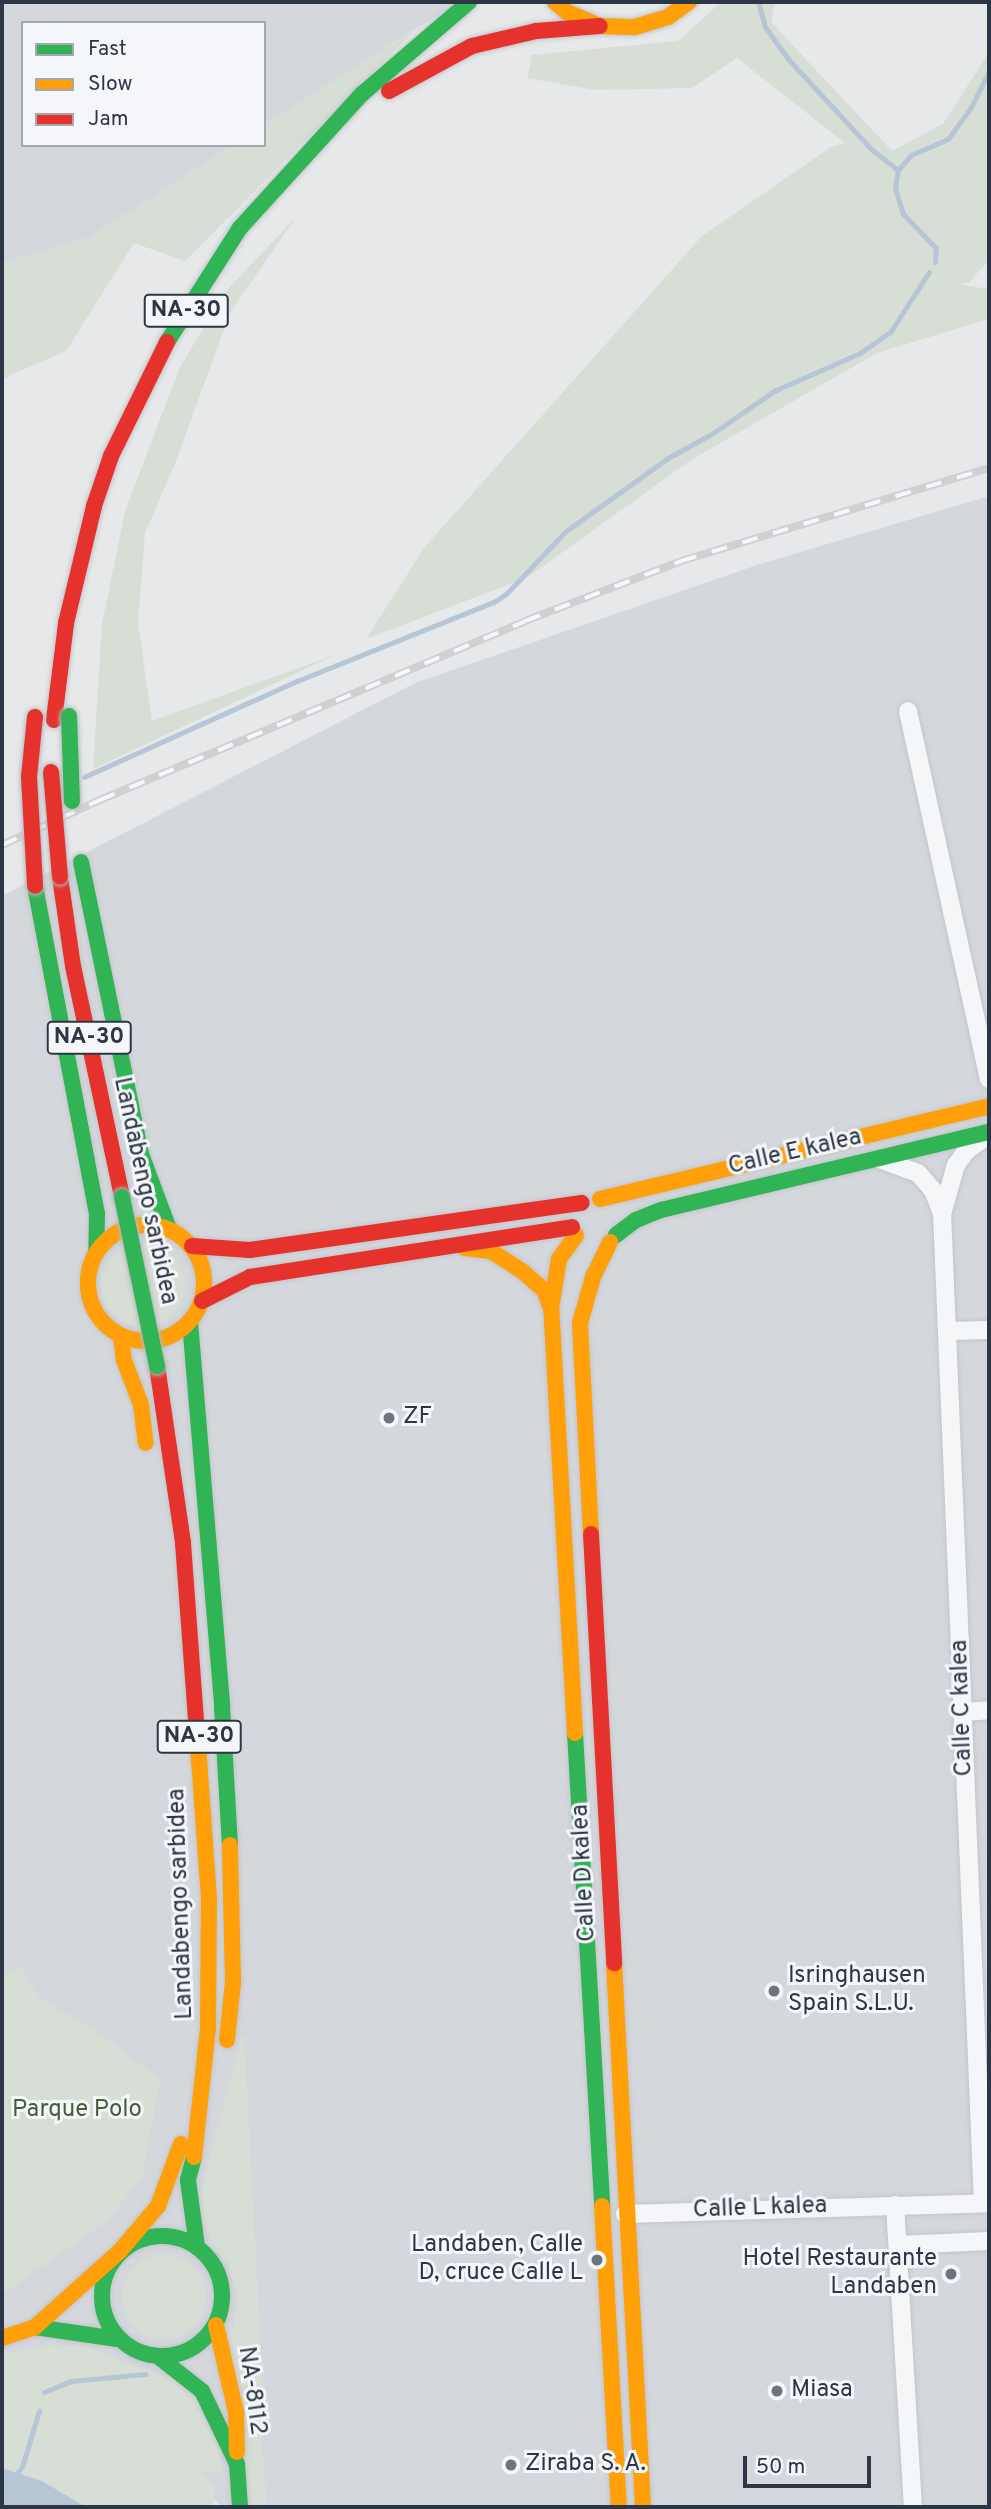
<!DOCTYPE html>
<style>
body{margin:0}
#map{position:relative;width:991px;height:2509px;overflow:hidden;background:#e6e8ea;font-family:Overpass,sans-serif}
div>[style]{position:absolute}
.built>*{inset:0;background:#d4d8dd}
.green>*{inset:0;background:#d7ded6}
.round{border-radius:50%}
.water>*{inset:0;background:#b6c6d4}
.stream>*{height:5px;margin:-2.5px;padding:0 2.5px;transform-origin:2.5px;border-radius:2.5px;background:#b6c6d4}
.roads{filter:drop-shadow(0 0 2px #c4c6c8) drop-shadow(0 0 2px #c4c6c8)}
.street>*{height:18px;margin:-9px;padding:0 9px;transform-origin:9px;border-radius:9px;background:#f5f6f7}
.fast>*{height:16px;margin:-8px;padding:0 8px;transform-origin:8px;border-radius:8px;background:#30b455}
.fast>.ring{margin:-8px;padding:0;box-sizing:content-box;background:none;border:16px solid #30b455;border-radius:50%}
.slow>*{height:16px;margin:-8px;padding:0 8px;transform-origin:8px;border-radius:8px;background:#ff9f0a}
.slow>.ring{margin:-8px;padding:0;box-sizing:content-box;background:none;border:16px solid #ff9f0a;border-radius:50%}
.jam>*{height:16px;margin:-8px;padding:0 8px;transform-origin:8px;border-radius:8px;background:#e5322d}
.rail>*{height:8px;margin-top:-4px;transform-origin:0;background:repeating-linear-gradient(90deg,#f4f6f9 0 16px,#cfd0d2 0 32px);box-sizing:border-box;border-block:2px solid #cfd0d2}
.bridges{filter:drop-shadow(0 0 2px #b8bbbf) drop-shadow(0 0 2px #b8bbbf)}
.fast-bridge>*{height:16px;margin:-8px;padding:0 8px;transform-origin:8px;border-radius:8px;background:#30b455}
.jam-bridge>*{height:16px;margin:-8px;padding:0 8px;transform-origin:8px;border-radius:8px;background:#e5322d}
.dots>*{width:19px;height:19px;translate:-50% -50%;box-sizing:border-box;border:4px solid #f4f6f9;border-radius:50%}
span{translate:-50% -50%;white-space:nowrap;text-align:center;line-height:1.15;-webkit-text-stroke:6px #f4f6f9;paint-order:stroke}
.shield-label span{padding:2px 5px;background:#f4f6f9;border:2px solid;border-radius:5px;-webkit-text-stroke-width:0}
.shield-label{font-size:23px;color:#2c3644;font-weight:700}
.street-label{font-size:24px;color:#2c3644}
.poi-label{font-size:24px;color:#2c3644}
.left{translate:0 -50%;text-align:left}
.right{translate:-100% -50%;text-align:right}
.park-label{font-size:24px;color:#445f3a}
.frame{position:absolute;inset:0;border:4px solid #2c3644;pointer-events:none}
.legend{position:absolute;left:21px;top:21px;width:245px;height:126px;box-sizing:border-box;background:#f4f6f9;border:2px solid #a4a9b1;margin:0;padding:9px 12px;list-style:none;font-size:21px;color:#2c3644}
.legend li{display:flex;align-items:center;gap:14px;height:35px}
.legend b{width:35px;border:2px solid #a4a9b1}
.scale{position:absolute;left:743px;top:2456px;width:128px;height:32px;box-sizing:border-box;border:4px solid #2c3644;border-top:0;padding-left:9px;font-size:21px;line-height:24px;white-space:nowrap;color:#2c3644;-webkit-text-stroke:5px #f4f6f9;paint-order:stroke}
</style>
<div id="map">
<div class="built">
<i style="clip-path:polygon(2px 2px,459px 2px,264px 125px,264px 23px,23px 23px,23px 145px,233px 145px,89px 238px,2px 263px)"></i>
<i style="clip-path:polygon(989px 496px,989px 2507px,221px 2507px,152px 2433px,2px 2400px,2px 896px,415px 683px,760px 564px)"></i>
</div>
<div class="green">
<i style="clip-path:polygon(721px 2px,775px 2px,771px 22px,892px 151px,943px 124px,989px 52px,989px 259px,969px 283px,957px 284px,989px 289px,989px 319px,877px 353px,691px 460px,528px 577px,366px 639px,424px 548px,702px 236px,831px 147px,845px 143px,737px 58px,692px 88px,595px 90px,527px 78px,532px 55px,678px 41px)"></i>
<i style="clip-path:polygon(421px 24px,185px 261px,134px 243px,66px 351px,2px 379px,2px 263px,89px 238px,233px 145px,264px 145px,264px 125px)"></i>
<i style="clip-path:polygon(296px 217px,230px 313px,176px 461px,145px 533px,138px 622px,152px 721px,337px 654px,93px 769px,102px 624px,125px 511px,180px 367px,225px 292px)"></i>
<i class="round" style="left:101px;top:1243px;width:84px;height:84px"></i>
<i style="clip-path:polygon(21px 1966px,40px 1998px,98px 2032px,160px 2079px,142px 2177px,109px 2219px,2px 2295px,2px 1976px)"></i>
<i style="clip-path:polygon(241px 2037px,244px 2037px,265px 2423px,260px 2424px,267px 2507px,249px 2507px,228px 2336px,234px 2325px,238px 2297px,231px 2274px,202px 2221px,201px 2195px)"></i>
<i class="round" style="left:122px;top:2255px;width:84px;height:84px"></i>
<i style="clip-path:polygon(48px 2345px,85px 2346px,149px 2372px,175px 2379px,201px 2401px,215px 2431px,222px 2472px,200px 2472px,215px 2489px,213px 2507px,86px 2507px,42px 2481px,2px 2468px,2px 2354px)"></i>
</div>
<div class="water">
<i style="clip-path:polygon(2px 2468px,42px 2481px,86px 2507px,2px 2507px)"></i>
</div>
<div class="stream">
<i style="left:758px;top:2px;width:26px;rotate:74deg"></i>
<i style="left:765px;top:27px;width:41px;rotate:54deg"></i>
<i style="left:789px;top:60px;width:121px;rotate:47.3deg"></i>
<i style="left:871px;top:149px;width:34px;rotate:38deg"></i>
<i style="left:935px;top:262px;width:14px;rotate:-86deg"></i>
<i style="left:936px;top:248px;width:47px;rotate:-134.1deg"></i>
<i style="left:903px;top:214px;width:27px;rotate:-107deg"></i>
<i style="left:895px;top:188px;width:18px;rotate:-81deg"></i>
<i style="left:898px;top:170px;width:20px;rotate:-49deg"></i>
<i style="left:911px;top:155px;width:40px;rotate:-23.4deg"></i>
<i style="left:948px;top:139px;width:37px;rotate:-54deg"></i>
<i style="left:970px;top:109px;width:42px;rotate:-63.4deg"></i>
<i style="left:84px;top:777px;width:234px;rotate:-24.3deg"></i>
<i style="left:297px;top:681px;width:212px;rotate:-21.9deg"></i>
<i style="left:494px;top:602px;width:14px;rotate:-34deg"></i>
<i style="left:506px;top:594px;width:87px;rotate:-46.4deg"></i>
<i style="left:566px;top:531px;width:125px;rotate:-35.6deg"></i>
<i style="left:668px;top:458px;width:51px;rotate:-29.1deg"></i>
<i style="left:713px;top:433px;width:74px;rotate:-34.5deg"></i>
<i style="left:774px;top:391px;width:94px;rotate:-23.8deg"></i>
<i style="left:860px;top:353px;width:38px;rotate:-35deg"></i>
<i style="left:891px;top:331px;width:70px;rotate:-57.2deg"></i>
<i style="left:44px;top:2392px;width:29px;rotate:-22deg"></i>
<i style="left:71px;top:2381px;width:75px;rotate:-5.3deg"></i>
<i style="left:15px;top:2476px;width:11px;rotate:-52deg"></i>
<i style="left:22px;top:2467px;width:59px;rotate:-73.1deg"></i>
</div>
<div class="roads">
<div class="street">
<i style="left:908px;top:711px;width:377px;rotate:77.6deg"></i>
<i style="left:882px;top:1160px;width:38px;rotate:20deg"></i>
<i style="left:918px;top:1173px;width:23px;rotate:49deg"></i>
<i style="left:933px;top:1190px;width:26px;rotate:69deg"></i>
<i style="left:948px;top:1331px;width:41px;rotate:-1.4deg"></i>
<i style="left:963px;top:1712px;width:26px;rotate:-4deg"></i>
<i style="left:983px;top:2203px;width:990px;rotate:-92.37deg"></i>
<i style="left:942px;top:1214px;width:51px;rotate:-74.1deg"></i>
<i style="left:956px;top:1165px;width:17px;rotate:-54deg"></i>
<i style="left:966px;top:1151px;width:24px;rotate:-36deg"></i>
<i style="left:895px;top:2205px;width:303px;rotate:86.6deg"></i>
<i style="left:625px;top:2214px;width:364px;rotate:-1.7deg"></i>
<i style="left:899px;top:2245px;width:90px;rotate:-2.5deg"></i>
</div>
<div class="fast">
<i style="left:167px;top:342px;width:135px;rotate:-57.4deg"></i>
<i style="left:240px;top:228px;width:181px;rotate:-47.7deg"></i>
<i style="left:362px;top:94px;width:141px;rotate:-40.7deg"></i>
<i style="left:81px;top:862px;width:298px;rotate:78.4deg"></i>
<i style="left:141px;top:1154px;width:80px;rotate:69.5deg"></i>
<i style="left:35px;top:886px;width:333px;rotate:79.3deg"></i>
<i style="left:97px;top:1213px;width:39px;rotate:91deg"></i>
<i style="left:616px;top:1235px;width:25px;rotate:-37deg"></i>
<i style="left:636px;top:1220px;width:27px;rotate:-22deg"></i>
<i style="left:661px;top:1210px;width:337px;rotate:-13.4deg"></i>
<i style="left:190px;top:1322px;width:386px;rotate:85.2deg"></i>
<i style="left:222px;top:1707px;width:138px;rotate:86.7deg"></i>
<i style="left:575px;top:1733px;width:474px;rotate:86.7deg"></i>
<i style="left:194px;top:2157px;width:24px;rotate:105deg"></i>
<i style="left:188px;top:2180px;width:68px;rotate:82.3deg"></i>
<i class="ring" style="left:102px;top:2236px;width:104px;height:104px"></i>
<i style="left:35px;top:2327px;width:83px;rotate:8.3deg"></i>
<i style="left:160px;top:2358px;width:53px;rotate:38.2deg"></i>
<i style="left:202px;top:2391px;width:81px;rotate:64.4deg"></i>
<i style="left:237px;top:2464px;width:43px;rotate:86deg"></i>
</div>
<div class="slow">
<i style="left:555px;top:2px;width:16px;rotate:40deg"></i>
<i style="left:567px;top:12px;width:36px;rotate:23deg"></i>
<i style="left:600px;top:26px;width:35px;rotate:2deg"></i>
<i style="left:635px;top:27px;width:34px;rotate:-17deg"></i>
<i style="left:668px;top:17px;width:26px;rotate:-36deg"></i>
<i style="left:600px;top:1199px;width:400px;rotate:-13.4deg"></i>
<i class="ring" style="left:88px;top:1225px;width:100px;height:100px"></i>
<i style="left:465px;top:1248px;width:26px;rotate:7deg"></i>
<i style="left:491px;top:1251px;width:37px;rotate:33deg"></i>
<i style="left:522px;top:1271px;width:29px;rotate:41deg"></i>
<i style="left:544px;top:1290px;width:19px;rotate:69deg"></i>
<i style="left:121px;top:1337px;width:23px;rotate:83deg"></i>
<i style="left:124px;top:1360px;width:48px;rotate:69.3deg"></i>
<i style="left:141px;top:1405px;width:38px;rotate:83deg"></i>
<i style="left:591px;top:1534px;width:211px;rotate:-93deg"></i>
<i style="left:580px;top:1323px;width:48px;rotate:-74.2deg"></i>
<i style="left:593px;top:1277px;width:39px;rotate:-64deg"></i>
<i style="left:575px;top:1733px;width:426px;rotate:-93.2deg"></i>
<i style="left:551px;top:1308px;width:50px;rotate:-80.7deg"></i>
<i style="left:559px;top:1259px;width:29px;rotate:-54deg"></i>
<i style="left:614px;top:1963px;width:545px;rotate:86.95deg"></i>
<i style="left:227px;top:2040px;width:58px;rotate:-84.1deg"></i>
<i style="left:233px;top:1982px;width:137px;rotate:-91.3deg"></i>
<i style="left:194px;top:2157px;width:129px;rotate:-83.8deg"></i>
<i style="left:208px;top:2029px;width:130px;rotate:-89.6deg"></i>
<i style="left:209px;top:1899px;width:181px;rotate:-94.1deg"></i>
<i style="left:602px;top:2206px;width:301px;rotate:86.8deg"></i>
<i style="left:216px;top:2325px;width:89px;rotate:77.1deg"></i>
<i style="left:236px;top:2412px;width:40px;rotate:88.6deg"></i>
<i style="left:2px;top:2338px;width:35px;rotate:-18deg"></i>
<i style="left:35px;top:2327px;width:114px;rotate:-41.8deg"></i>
<i style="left:120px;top:2251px;width:59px;rotate:-49.8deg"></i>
<i style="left:158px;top:2206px;width:66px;rotate:-69.6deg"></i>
</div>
<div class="jam">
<i style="left:389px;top:91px;width:94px;rotate:-28.5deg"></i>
<i style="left:472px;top:46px;width:66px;rotate:-13.2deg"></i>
<i style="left:536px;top:31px;width:64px;rotate:-4.5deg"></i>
<i style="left:54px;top:720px;width:98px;rotate:-82.9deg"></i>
<i style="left:66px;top:623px;width:120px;rotate:-76.5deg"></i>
<i style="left:94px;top:506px;width:53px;rotate:-71.2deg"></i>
<i style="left:111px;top:456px;width:127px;rotate:-63.8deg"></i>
<i style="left:60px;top:877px;width:90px;rotate:81.7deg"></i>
<i style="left:73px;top:966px;width:236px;rotate:78deg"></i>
<i style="left:192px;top:1246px;width:58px;rotate:3.9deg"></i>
<i style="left:250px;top:1250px;width:335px;rotate:-8.1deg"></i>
<i style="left:202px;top:1301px;width:54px;rotate:-26.6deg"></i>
<i style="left:250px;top:1277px;width:326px;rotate:-8.8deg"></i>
<i style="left:157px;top:1366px;width:179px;rotate:81.6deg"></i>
<i style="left:183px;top:1543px;width:175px;rotate:85.8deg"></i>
<i style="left:591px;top:1534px;width:430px;rotate:86.9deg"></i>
</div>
</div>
<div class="rail">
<i style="left:2px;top:845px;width:108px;rotate:-24.7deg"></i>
<i style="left:100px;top:800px;width:461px;rotate:-22.8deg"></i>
<i style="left:525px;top:621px;width:167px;rotate:-21deg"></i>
<i style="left:681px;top:561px;width:322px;rotate:-16.8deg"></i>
</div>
<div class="bridges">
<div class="fast-bridge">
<i style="left:69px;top:716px;width:85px;rotate:88deg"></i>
<i style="left:122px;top:1197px;width:173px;rotate:78.3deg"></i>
</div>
<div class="jam-bridge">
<i style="left:35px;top:717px;width:60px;rotate:95.7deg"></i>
<i style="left:29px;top:777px;width:109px;rotate:86.8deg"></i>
<i style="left:51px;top:772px;width:105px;rotate:85.1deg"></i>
</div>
</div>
<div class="dots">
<i style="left:389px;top:1418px;background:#6d747e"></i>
<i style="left:774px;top:1991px;background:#6d747e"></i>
<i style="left:597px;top:2260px;background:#6d747e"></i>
<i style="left:951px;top:2274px;background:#6d747e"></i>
<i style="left:777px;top:2391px;background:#6d747e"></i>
<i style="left:511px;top:2465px;background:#6d747e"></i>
</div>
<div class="shield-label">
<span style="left:186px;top:311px">NA-30</span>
<span style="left:89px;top:1038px">NA-30</span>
<span style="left:199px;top:1737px">NA-30</span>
</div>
<div class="street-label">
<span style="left:795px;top:1153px;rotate:-13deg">Calle E kalea</span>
<span style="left:144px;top:1191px;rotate:78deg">Landabengo sarbidea</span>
<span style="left:963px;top:1708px;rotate:-92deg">Calle C kalea</span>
<span style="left:585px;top:1873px;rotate:-93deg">Calle D kalea</span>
<span style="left:182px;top:1904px;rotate:-92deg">Landabengo sarbidea</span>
<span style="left:760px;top:2209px;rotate:-2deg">Calle L kalea</span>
<span style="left:251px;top:2391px;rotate:82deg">NA-8112</span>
</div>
<div class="poi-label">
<span class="left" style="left:403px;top:1418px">ZF</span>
<span class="left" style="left:788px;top:1991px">Isringhausen<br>Spain S.L.U.</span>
<span class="right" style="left:583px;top:2260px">Landaben, Calle<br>D, cruce Calle L</span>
<span class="right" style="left:937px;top:2274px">Hotel Restaurante<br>Landaben</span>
<span class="left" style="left:791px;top:2391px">Miasa</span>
<span class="left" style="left:525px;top:2465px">Ziraba S. A.</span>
</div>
<div class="park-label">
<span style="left:77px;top:2111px">Parque Polo</span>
</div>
<div class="frame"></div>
<ul class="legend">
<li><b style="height:9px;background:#30b455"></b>Fast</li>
<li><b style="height:9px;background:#ff9f0a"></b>Slow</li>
<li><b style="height:9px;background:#e5322d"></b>Jam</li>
</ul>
<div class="scale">50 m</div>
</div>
